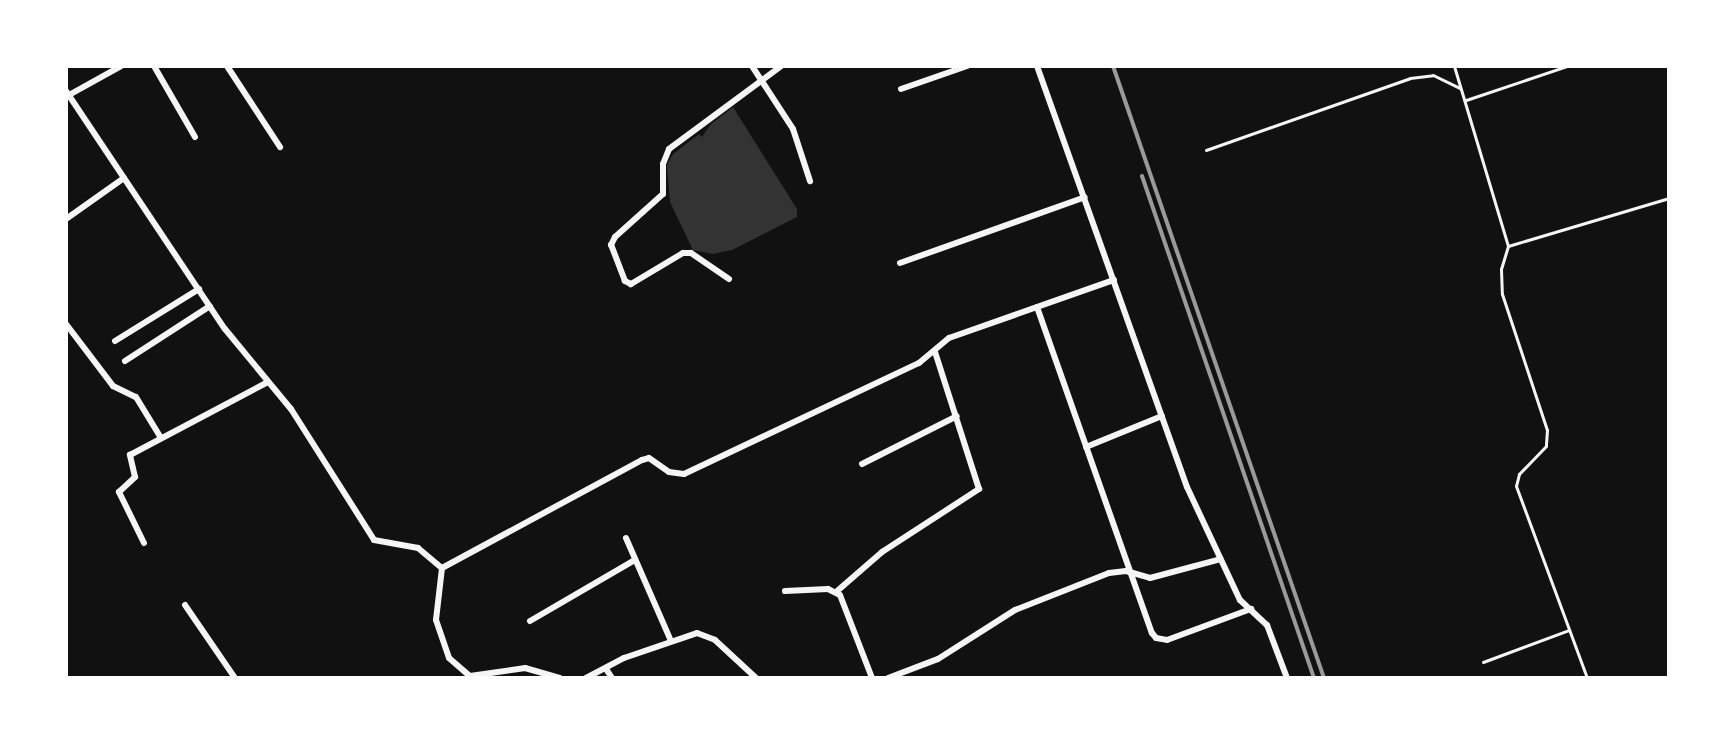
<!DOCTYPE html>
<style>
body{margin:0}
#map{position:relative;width:1735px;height:744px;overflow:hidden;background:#111;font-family:"Asap Condensed",sans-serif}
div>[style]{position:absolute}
.water>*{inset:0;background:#333}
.service>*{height:3px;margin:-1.5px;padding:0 1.5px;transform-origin:1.5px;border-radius:1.5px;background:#f5f5f5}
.minor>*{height:6px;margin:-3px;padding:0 3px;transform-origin:3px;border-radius:3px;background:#f5f5f5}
.rail>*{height:4px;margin:-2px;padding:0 2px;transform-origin:2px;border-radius:2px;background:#9a9a9a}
span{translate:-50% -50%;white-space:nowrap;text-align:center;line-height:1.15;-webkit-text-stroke:6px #fff;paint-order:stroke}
.frame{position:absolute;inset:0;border:68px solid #fff;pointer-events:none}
</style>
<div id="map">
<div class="water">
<i style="clip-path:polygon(733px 107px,797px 209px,797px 217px,732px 250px,713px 254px,693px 250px,670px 202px,667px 165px,673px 154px,699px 134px,702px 137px,711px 124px)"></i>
</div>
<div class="service">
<i style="left:1454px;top:66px;width:188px;rotate:73.3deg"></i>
<i style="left:1508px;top:246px;width:24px;rotate:107deg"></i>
<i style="left:1501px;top:269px;width:25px;rotate:88deg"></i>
<i style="left:1502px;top:294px;width:143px;rotate:71.7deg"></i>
<i style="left:1547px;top:430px;width:16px;rotate:94deg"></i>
<i style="left:1546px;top:446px;width:39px;rotate:134deg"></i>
<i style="left:1519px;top:474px;width:12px;rotate:104deg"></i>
<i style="left:1516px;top:486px;width:205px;rotate:69.7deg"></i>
<i style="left:1466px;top:100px;width:107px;rotate:-18.6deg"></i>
<i style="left:1206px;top:150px;width:216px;rotate:-19.4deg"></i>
<i style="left:1410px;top:78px;width:23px;rotate:-7deg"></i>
<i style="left:1433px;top:75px;width:30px;rotate:26deg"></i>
<i style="left:1508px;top:246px;width:168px;rotate:-16.6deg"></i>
<i style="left:1483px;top:662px;width:92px;rotate:-20.4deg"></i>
<i style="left:1662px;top:678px;width:7px;rotate:-16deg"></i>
</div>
<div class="minor">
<i style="left:154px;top:66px;width:82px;rotate:60deg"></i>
<i style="left:227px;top:66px;width:97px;rotate:56.8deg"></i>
<i style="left:752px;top:66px;width:75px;rotate:56.9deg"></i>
<i style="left:793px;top:129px;width:55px;rotate:71.9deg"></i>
<i style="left:1037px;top:66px;width:447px;rotate:70.4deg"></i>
<i style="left:1187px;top:487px;width:125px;rotate:64.9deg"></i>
<i style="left:1240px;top:600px;width:37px;rotate:43deg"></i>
<i style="left:1267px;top:625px;width:57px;rotate:69.3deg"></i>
<i style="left:901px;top:89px;width:70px;rotate:-19.2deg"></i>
<i style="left:66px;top:91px;width:286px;rotate:56.3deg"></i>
<i style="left:225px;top:329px;width:104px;rotate:50.5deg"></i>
<i style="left:291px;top:409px;width:155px;rotate:57.6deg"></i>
<i style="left:374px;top:540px;width:45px;rotate:10.3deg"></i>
<i style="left:418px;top:548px;width:31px;rotate:40deg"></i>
<i style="left:442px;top:568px;width:52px;rotate:96.6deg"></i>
<i style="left:436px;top:620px;width:40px;rotate:71.1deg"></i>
<i style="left:449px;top:658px;width:28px;rotate:41deg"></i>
<i style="left:470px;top:676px;width:56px;rotate:-8.3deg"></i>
<i style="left:525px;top:668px;width:36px;rotate:16deg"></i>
<i style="left:69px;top:95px;width:60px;rotate:-29.1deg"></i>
<i style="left:66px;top:219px;width:71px;rotate:-35.3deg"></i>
<i style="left:900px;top:263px;width:196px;rotate:-19.6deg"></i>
<i style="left:729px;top:279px;width:46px;rotate:-145.6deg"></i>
<i style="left:691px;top:253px;width:8px;rotate:180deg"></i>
<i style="left:683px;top:253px;width:61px;rotate:149.2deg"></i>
<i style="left:631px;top:284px;width:7px;rotate:-153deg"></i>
<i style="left:625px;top:281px;width:39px;rotate:-111deg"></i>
<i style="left:611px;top:245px;width:9px;rotate:-63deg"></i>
<i style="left:615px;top:237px;width:64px;rotate:-41.9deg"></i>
<i style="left:663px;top:194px;width:30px;rotate:-90deg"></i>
<i style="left:663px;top:164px;width:16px;rotate:-68deg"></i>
<i style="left:669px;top:149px;width:139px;rotate:-36.5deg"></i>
<i style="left:1037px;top:307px;width:346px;rotate:70.6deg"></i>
<i style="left:1152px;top:633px;width:6px;rotate:51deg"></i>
<i style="left:1156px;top:638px;width:11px;rotate:10deg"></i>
<i style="left:1167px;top:640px;width:90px;rotate:-20.3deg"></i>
<i style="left:66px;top:324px;width:78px;rotate:52.8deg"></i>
<i style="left:113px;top:386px;width:25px;rotate:26deg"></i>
<i style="left:136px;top:397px;width:48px;rotate:58.6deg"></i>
<i style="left:115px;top:341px;width:99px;rotate:-31.8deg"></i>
<i style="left:125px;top:361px;width:101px;rotate:-32.9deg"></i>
<i style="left:1086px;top:447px;width:82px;rotate:-22.2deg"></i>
<i style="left:862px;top:464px;width:106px;rotate:-26.8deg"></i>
<i style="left:626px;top:538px;width:112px;rotate:66.4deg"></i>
<i style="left:144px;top:543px;width:57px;rotate:-116.1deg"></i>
<i style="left:119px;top:492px;width:22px;rotate:-43deg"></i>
<i style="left:135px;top:477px;width:23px;rotate:-103deg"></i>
<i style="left:130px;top:455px;width:156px;rotate:-27.9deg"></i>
<i style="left:442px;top:568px;width:227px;rotate:-28.4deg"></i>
<i style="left:642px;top:460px;width:7px;rotate:-16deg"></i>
<i style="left:649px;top:458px;width:24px;rotate:35deg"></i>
<i style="left:669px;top:472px;width:15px;rotate:8deg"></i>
<i style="left:684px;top:474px;width:260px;rotate:-25.3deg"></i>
<i style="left:919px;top:363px;width:39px;rotate:-40deg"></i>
<i style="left:949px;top:338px;width:175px;rotate:-19.4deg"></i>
<i style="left:785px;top:591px;width:43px;rotate:-2.7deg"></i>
<i style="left:828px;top:589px;width:13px;rotate:27deg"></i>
<i style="left:840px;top:595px;width:89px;rotate:68.9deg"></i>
<i style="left:836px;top:592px;width:61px;rotate:-41deg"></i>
<i style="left:882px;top:552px;width:116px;rotate:-33deg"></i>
<i style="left:979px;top:489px;width:144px;rotate:-107.8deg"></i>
<i style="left:185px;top:605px;width:88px;rotate:55.6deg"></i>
<i style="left:530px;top:621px;width:121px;rotate:-30.2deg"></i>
<i style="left:606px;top:669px;width:11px;rotate:56deg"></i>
<i style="left:586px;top:678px;width:43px;rotate:-27.8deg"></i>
<i style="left:624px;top:658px;width:77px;rotate:-18.9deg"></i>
<i style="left:697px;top:633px;width:19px;rotate:21deg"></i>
<i style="left:715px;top:640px;width:56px;rotate:42.8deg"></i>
<i style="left:888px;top:678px;width:53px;rotate:-20.8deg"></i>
<i style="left:938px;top:659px;width:91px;rotate:-32.5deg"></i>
<i style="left:1015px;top:610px;width:101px;rotate:-21.5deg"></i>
<i style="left:1109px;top:573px;width:17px;rotate:-7deg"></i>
<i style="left:1126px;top:571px;width:25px;rotate:16deg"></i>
<i style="left:1150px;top:578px;width:73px;rotate:-15deg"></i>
</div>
<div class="rail">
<i style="left:1113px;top:66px;width:647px;rotate:70.98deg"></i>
<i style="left:1142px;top:176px;width:531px;rotate:71.09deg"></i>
</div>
<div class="frame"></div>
</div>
